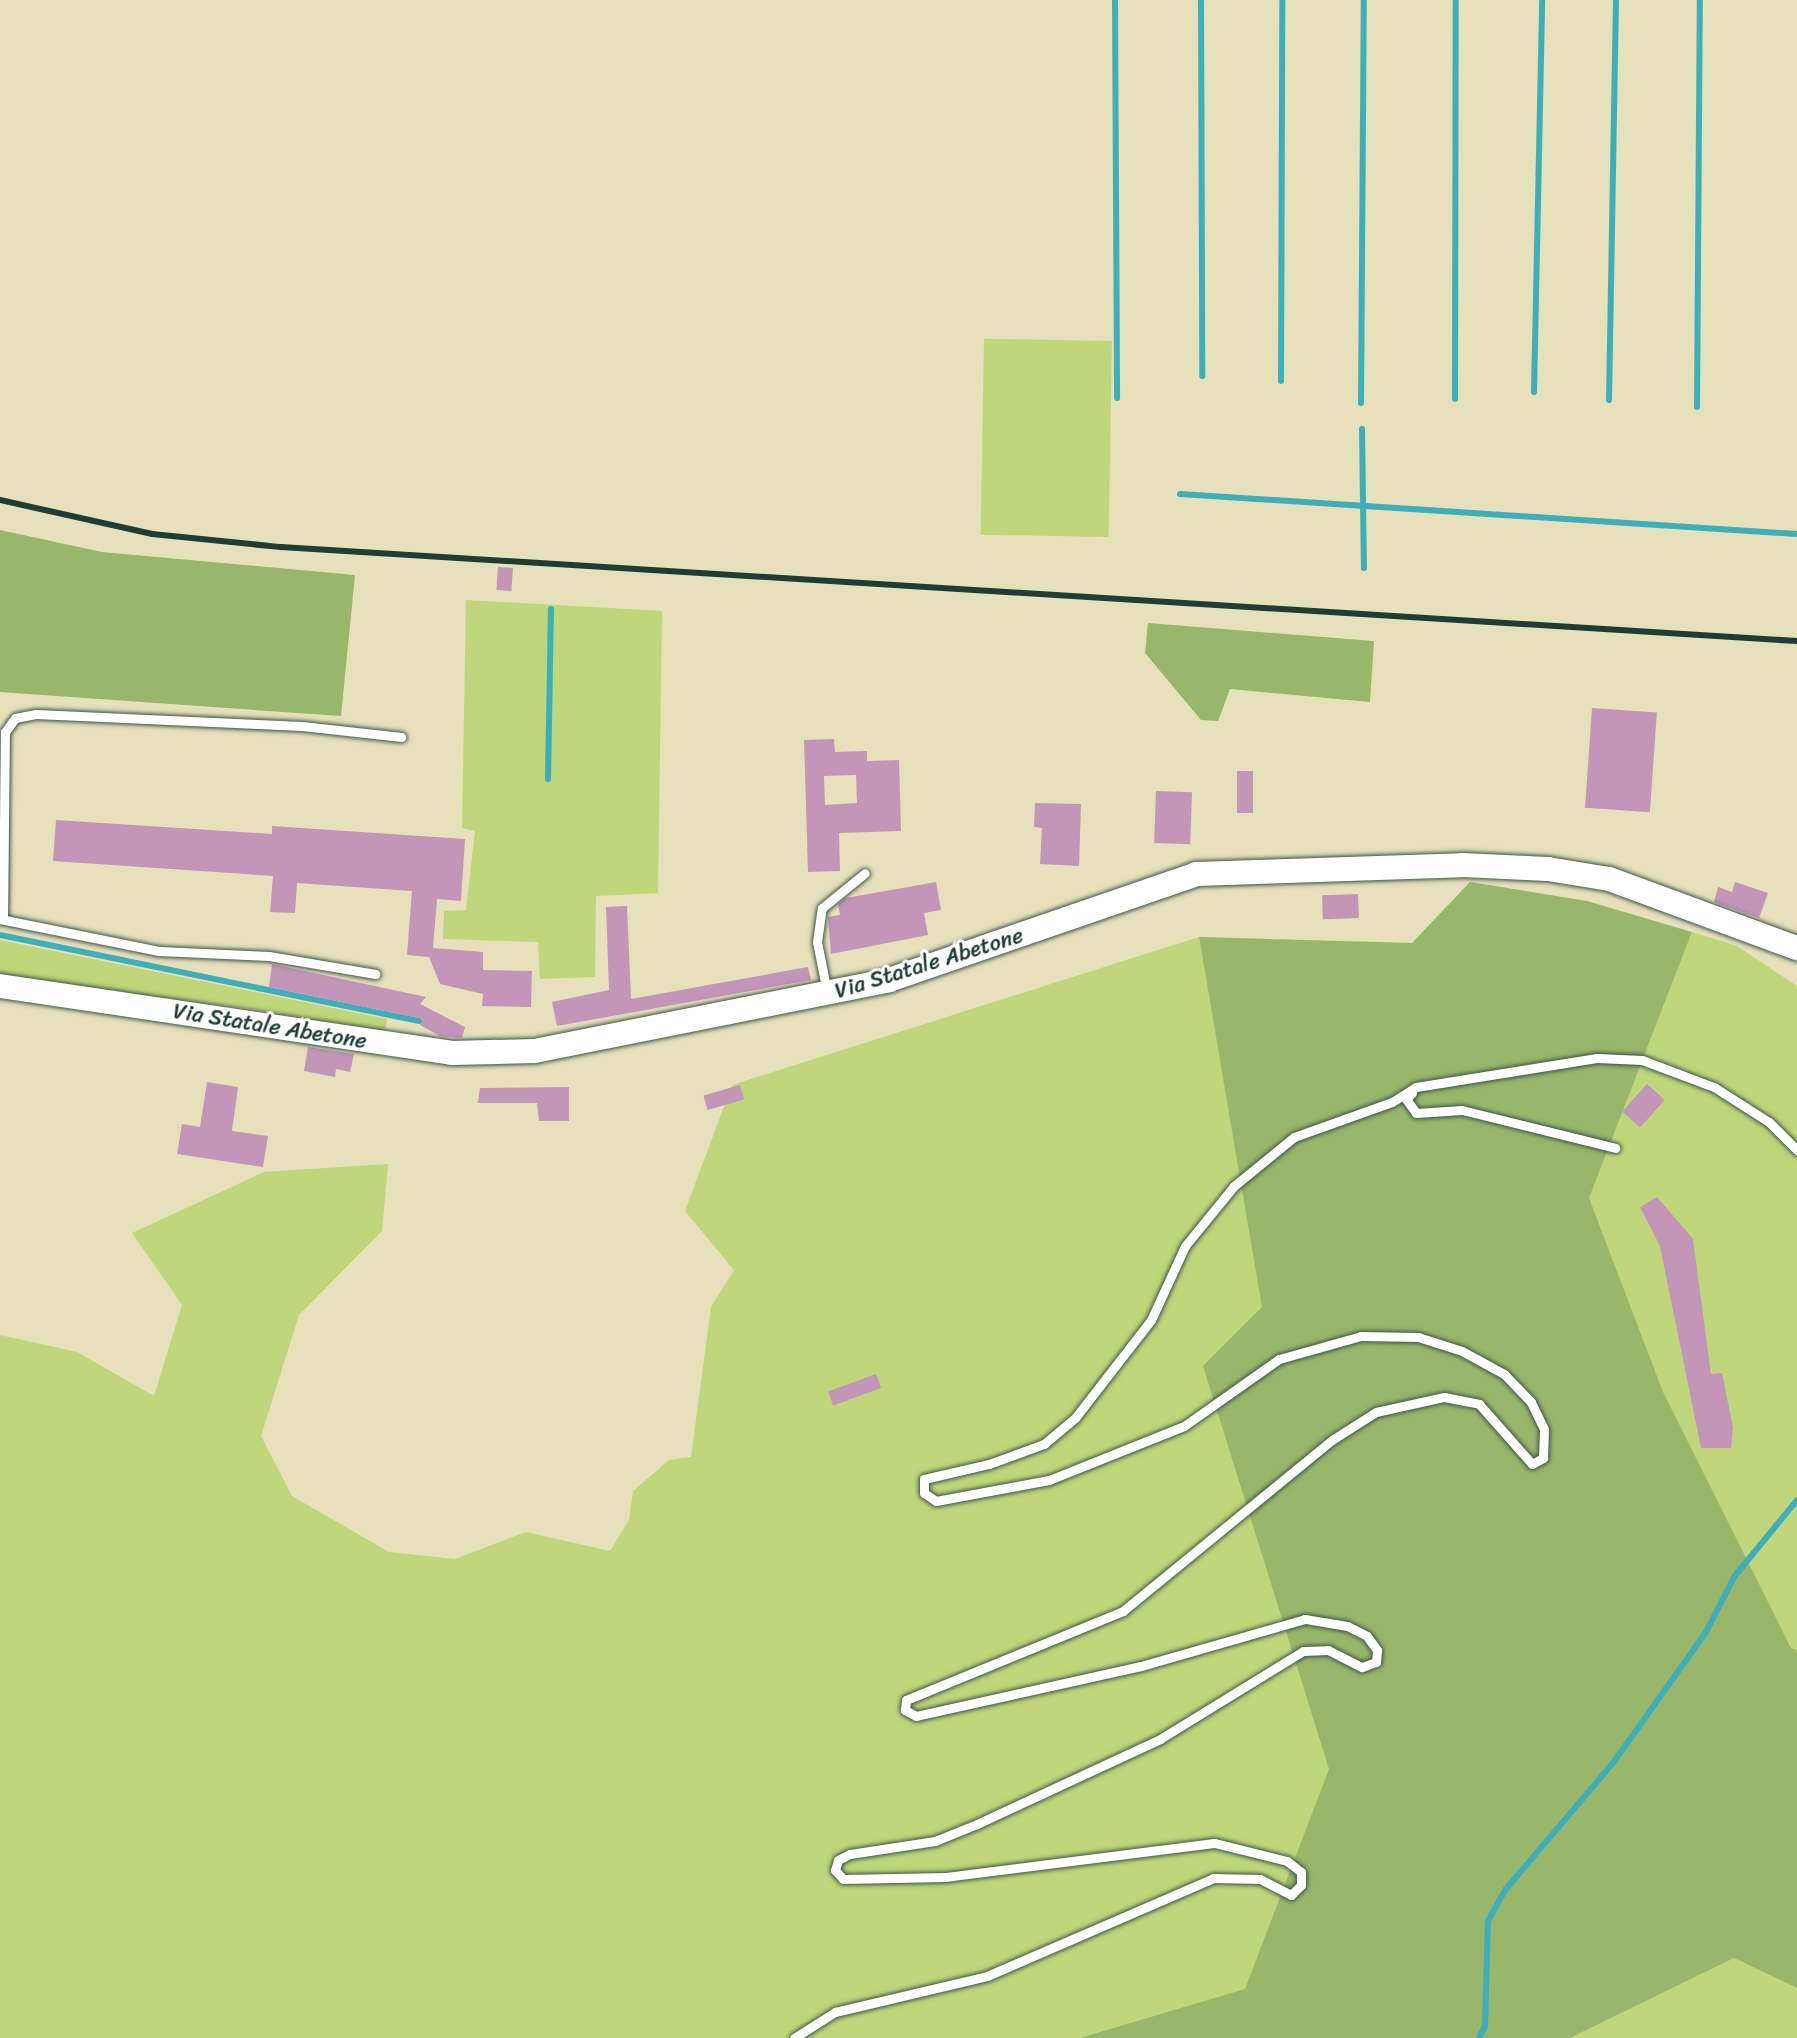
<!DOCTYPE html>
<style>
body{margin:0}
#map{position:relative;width:1797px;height:2038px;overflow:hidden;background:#e6e0bb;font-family:Sriracha,sans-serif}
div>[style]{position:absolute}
.green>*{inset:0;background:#c0d67a;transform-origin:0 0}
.forest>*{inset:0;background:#98b76a}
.stream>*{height:6px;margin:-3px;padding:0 3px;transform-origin:3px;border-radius:3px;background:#3eaeba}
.building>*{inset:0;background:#c295b9;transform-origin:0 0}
.roads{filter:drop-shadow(0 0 2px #3d5548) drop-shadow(0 0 2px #3d5548)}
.service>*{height:9px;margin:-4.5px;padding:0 4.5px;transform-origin:4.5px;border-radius:4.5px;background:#fff}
.secondary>*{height:24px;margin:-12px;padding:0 12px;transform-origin:12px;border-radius:12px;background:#fff}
.rail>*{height:6px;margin:-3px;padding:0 3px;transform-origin:3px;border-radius:3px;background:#1f3d34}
span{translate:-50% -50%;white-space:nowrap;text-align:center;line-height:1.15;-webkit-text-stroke:6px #fff;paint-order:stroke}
.street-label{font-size:22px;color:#1f3d34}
</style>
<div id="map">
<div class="green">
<i style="left:1112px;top:341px;width:196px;height:128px;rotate:91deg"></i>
<i style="clip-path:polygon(466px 600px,662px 611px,658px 893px,596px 896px,595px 977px,540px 979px,538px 942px,443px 939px,444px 911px,466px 910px,475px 831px,462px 828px)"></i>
<i style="clip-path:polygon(1692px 932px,1737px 946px,1797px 986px,1797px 1650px,1791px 1648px,1750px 1568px,1501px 2038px,0 2038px,0 1335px,77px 1352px,154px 1396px,182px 1305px,132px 1233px,264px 1172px,388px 1164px,382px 1231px,299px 1315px,261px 1436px,292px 1496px,389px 1552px,455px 1559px,526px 1532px,610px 1551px,629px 1520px,633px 1491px,669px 1460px,691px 1457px,711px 1307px,734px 1270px,685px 1211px,732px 1085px,1199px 937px,1243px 1190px,1640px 1066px)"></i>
<i style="clip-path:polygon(0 940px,387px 1019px,385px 1032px,253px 1009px,0 978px)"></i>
<i style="clip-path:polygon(1734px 1958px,1797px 1988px,1797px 2038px,1570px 2038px)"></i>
</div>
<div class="forest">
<i style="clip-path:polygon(0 530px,102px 552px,355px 575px,341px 716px,0 692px)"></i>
<i style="clip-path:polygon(1148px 623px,1374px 641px,1370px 702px,1230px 689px,1218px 721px,1201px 720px,1145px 653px)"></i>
<i style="clip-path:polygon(1470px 882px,1587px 901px,1692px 932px,1589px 1198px,1663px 1392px,1791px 1648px,1797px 1650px,1797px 1988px,1734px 1958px,1570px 2038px,1080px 2038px,1245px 1989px,1329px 1769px,1203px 1366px,1262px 1307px,1199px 937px,1412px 943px)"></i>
</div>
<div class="stream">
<i style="left:1115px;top:0;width:398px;rotate:89.7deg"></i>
<i style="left:1201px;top:0;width:376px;rotate:89.8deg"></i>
<i style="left:1281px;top:381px;width:381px;rotate:-89.8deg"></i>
<i style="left:1534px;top:392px;width:392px;rotate:-88.8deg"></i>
<i style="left:1455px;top:399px;width:399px;rotate:-89.9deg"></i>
<i style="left:1609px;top:400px;width:400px;rotate:-89deg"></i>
<i style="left:1361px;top:403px;width:403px;rotate:-89.6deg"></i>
<i style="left:1697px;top:407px;width:407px;rotate:-89.6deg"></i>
<i style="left:1362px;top:429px;width:139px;rotate:89.2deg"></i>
<i style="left:1180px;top:494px;width:618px;rotate:3.71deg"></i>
<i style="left:548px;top:779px;width:170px;rotate:-89deg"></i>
<i style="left:0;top:935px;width:428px;rotate:11.6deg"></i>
<i style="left:1479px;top:2038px;width:13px;rotate:-63deg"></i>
<i style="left:1485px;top:2026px;width:105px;rotate:-88.4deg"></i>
<i style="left:1488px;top:1921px;width:37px;rotate:-61deg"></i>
<i style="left:1506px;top:1889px;width:165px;rotate:-49.7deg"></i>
<i style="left:1613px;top:1763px;width:161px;rotate:-54.6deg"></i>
<i style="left:1706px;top:1632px;width:62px;rotate:-63deg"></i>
<i style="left:1734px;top:1577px;width:99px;rotate:-50.7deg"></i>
</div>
<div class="building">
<i style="left:498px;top:567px;width:15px;height:23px;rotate:4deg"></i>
<i style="left:1592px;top:708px;width:65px;height:100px;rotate:4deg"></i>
<i style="clip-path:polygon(evenodd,834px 739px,835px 752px,867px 751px,867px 761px,899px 760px,901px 831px,839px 833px,840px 871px,808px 872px,804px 740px,834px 739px,856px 775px,857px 803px,825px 805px,824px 776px,856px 775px)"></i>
<i style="left:1237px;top:771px;width:16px;height:42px"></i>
<i style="left:1156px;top:791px;width:36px;height:52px;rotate:2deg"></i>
<i style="clip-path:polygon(1035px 803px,1081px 804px,1079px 866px,1040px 864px,1042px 828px,1034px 827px)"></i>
<i style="clip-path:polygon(56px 820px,272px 834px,272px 826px,465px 839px,461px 901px,437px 899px,433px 948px,483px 952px,483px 970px,532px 971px,531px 1007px,482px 1006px,483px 994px,440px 984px,429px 957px,407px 955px,412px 891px,297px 883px,295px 913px,270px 912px,273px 876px,53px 861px)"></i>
<i style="clip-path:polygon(936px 882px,941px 910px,924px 913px,928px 935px,831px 954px,828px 917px,840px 915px,838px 904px,846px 898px)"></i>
<i style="clip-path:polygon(1735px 882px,1768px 893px,1759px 918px,1714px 902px,1718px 887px,1732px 892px)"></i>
<i style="left:1358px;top:894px;width:24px;height:36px;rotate:88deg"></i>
<i style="clip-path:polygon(627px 906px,631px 999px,808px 967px,811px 980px,557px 1026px,552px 1002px,609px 990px,606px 907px)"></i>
<i style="clip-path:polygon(272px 964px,426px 997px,420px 1004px,465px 1027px,462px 1038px,440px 1036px,420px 1025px,423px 1019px,269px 987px)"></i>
<i style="clip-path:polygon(308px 1047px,354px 1054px,350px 1072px,336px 1069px,335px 1077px,304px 1071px)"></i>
<i style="clip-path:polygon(207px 1082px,238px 1087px,232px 1131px,268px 1136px,263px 1167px,177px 1154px,182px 1124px,200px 1127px)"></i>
<i style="left:1647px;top:1084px;width:24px;height:37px;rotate:42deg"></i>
<i style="left:740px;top:1085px;width:15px;height:38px;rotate:74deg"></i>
<i style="clip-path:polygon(569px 1087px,569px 1121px,539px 1121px,537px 1103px,478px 1103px,480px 1088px)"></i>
<i style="clip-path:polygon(1657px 1197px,1693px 1239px,1711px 1374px,1722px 1373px,1733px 1428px,1731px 1448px,1701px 1448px,1660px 1246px,1640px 1207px)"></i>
<i style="left:876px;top:1374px;width:15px;height:51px;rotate:70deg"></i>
</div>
<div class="roads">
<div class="service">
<i style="left:0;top:919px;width:162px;rotate:11.4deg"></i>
<i style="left:159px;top:951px;width:110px;rotate:2.6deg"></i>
<i style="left:269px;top:956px;width:108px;rotate:9.6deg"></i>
<i style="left:3px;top:919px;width:187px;rotate:-89.4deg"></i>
<i style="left:5px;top:732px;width:17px;rotate:-54deg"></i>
<i style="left:15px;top:718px;width:21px;rotate:-11deg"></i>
<i style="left:36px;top:714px;width:266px;rotate:2.6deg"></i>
<i style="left:302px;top:726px;width:100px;rotate:6.3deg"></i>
<i style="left:827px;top:992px;width:51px;rotate:-101.3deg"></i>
<i style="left:817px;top:942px;width:34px;rotate:-82deg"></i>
<i style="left:822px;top:908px;width:55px;rotate:-39.1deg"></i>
<i style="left:1412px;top:1093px;width:8px;rotate:135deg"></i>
<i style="left:1406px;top:1099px;width:17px;rotate:54deg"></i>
<i style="left:1416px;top:1113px;width:46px;rotate:-3.7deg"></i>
<i style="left:1462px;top:1110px;width:158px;rotate:13.9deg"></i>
<i style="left:794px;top:2038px;width:49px;rotate:-32.4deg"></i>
<i style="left:835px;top:2012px;width:156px;rotate:-13.3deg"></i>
<i style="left:987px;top:1976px;width:246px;rotate:-23.4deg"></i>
<i style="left:1213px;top:1878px;width:47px;rotate:1.2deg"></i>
<i style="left:1260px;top:1879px;width:35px;rotate:27deg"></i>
<i style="left:1291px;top:1895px;width:14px;rotate:-45deg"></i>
<i style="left:1301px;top:1885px;width:13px;rotate:-90deg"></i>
<i style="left:1301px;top:1872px;width:18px;rotate:-142deg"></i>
<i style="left:1287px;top:1861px;width:75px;rotate:-166.1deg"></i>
<i style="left:1214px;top:1843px;width:270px;rotate:172.8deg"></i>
<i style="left:946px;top:1877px;width:103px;rotate:178.9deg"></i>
<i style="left:843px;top:1879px;width:12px;rotate:-132deg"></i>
<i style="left:835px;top:1870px;width:10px;rotate:-73deg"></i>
<i style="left:838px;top:1860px;width:13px;rotate:-27deg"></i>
<i style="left:850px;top:1854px;width:86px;rotate:-8.7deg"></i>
<i style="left:935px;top:1841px;width:45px;rotate:-22deg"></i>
<i style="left:977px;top:1824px;width:202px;rotate:-24.9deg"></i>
<i style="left:1160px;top:1739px;width:168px;rotate:-31.6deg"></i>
<i style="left:1303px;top:1651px;width:25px;rotate:-2deg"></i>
<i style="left:1328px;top:1650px;width:38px;rotate:27deg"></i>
<i style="left:1362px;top:1667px;width:15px;rotate:-20deg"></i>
<i style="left:1376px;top:1662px;width:12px;rotate:-85deg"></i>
<i style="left:1377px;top:1650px;width:17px;rotate:-126deg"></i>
<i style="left:1367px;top:1636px;width:22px;rotate:-153deg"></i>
<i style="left:1347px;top:1626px;width:43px;rotate:-170.5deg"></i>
<i style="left:1305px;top:1619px;width:171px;rotate:164deg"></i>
<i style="left:1141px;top:1666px;width:230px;rotate:167.5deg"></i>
<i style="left:916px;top:1716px;width:13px;rotate:-151deg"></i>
<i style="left:905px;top:1710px;width:10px;rotate:-84deg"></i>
<i style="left:906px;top:1700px;width:235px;rotate:-22.3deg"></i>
<i style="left:1123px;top:1611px;width:270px;rotate:-39.3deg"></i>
<i style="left:1332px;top:1440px;width:52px;rotate:-32.5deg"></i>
<i style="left:1376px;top:1412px;width:70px;rotate:-12.4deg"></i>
<i style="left:1444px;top:1397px;width:36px;rotate:11deg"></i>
<i style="left:1479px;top:1404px;width:80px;rotate:48.5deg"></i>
<i style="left:1532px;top:1464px;width:13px;rotate:-29deg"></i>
<i style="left:1543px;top:1458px;width:29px;rotate:-88deg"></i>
<i style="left:1544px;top:1429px;width:30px;rotate:-116deg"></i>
<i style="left:1531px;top:1402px;width:39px;rotate:-134deg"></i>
<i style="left:1504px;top:1374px;width:48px;rotate:-151.3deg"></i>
<i style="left:1462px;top:1351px;width:46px;rotate:-162.3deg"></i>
<i style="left:1418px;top:1337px;width:57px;rotate:-179deg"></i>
<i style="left:1361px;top:1336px;width:85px;rotate:164.3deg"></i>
<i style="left:1279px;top:1359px;width:116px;rotate:144.8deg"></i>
<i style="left:1184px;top:1426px;width:145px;rotate:158.2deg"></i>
<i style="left:1049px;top:1480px;width:115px;rotate:169.5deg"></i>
<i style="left:936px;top:1501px;width:14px;rotate:-146deg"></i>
<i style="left:924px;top:1493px;width:14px;rotate:-90deg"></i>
<i style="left:924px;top:1479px;width:67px;rotate:-13deg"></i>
<i style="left:989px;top:1464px;width:59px;rotate:-20deg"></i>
<i style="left:1044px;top:1444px;width:40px;rotate:-40deg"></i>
<i style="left:1075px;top:1418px;width:124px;rotate:-52.2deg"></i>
<i style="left:1151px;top:1320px;width:81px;rotate:-65.3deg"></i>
<i style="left:1185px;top:1246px;width:77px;rotate:-50.8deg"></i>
<i style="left:1234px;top:1186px;width:77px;rotate:-39.2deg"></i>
<i style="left:1294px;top:1137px;width:104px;rotate:-19.7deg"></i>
<i style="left:1392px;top:1102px;width:28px;rotate:-32deg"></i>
<i style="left:1416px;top:1087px;width:183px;rotate:-9.1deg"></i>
<i style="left:1597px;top:1058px;width:45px;rotate:2.5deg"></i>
<i style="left:1642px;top:1060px;width:77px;rotate:20.6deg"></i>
<i style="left:1714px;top:1087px;width:65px;rotate:32.5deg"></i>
<i style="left:1769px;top:1122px;width:40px;rotate:45deg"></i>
</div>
<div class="secondary">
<i style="left:0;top:986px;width:457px;rotate:8.4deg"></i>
<i style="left:452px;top:1053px;width:83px;rotate:-1.4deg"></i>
<i style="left:535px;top:1051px;width:361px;rotate:-11.3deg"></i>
<i style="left:889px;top:980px;width:325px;rotate:-19deg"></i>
<i style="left:1196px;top:874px;width:266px;rotate:-1.9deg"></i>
<i style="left:1462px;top:865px;width:86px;rotate:2.7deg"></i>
<i style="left:1548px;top:869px;width:62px;rotate:9.3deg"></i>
<i style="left:1609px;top:879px;width:200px;rotate:20.2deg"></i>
</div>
</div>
<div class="rail">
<i style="left:0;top:500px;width:156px;rotate:12.6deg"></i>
<i style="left:152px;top:534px;width:130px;rotate:5.8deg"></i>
<i style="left:281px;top:547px;width:1519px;rotate:3.55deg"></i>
</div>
<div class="street-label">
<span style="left:929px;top:963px;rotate:-17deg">Via Statale Abetone</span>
<span style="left:270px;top:1026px;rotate:9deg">Via Statale Abetone</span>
</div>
</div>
